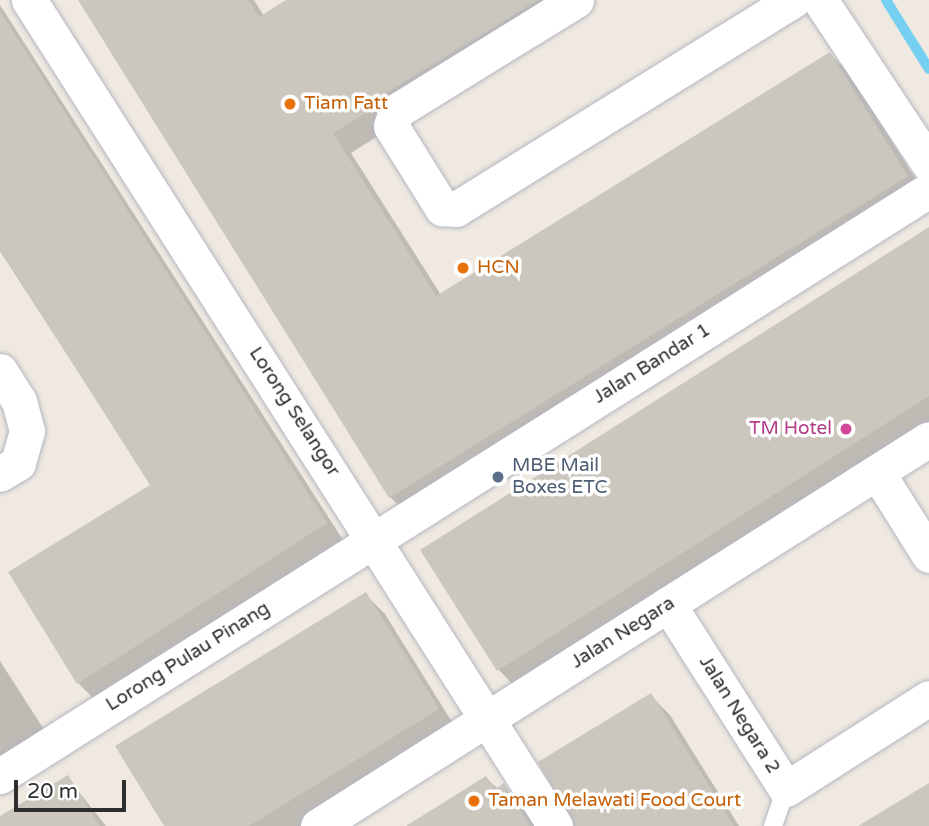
<!DOCTYPE html>
<style>
body{margin:0}
#map{position:relative;width:929px;height:826px;overflow:hidden;background:#efe9e1;font-family:"Varela Round",sans-serif}
div>[style]{position:absolute}
.shadow>*{inset:0;background:#0003}
.stream>*{height:10px;margin:-5px;padding:0 5px;transform-origin:5px;border-radius:5px;background:#75cff0}
.building>*{inset:0;background:#cbc7bf}
.roads{filter:drop-shadow(0 0 2px #b4b7c1) drop-shadow(0 0 2px #b4b7c1)}
.service>*{height:18px;margin:-9px;padding:0 9px;transform-origin:9px;border-radius:9px;background:#fff}
.minor>*{height:35px;margin:-17.5px;padding:0 17.5px;transform-origin:17.5px;border-radius:17.5px;background:#fff}
.dots>*{width:19px;height:19px;translate:-50% -50%;box-sizing:border-box;border:4px solid #fff;border-radius:50%}
span{translate:-50% -50%;white-space:nowrap;text-align:center;line-height:1.15;-webkit-text-stroke:7px #fff;paint-order:stroke}
.food-label{font-size:19px;color:#c56008}
.left{translate:0 -50%;text-align:left}
.street-label{font-size:19px;color:#2e2e2e}
.hotel-label{font-size:19px;color:#b23c85}
.right{translate:-100% -50%;text-align:right}
.service-label{font-size:19px;color:#4e5e75}
.scale{position:absolute;left:14px;top:780px;width:112px;height:32px;box-sizing:border-box;border:4px solid #2e2e2e;border-top:0;padding-left:9px;font-size:21px;line-height:24px;white-space:nowrap;color:#2e2e2e;-webkit-text-stroke:5px #fff;paint-order:stroke}
</style>
<div id="map">
<div class="shadow">
<i style="clip-path:polygon(81px 0,254px 0,264px 16px,289px 0,593px 0,351px 153px,441px 295px,830px 54px,850px 74px,926px 196px,410px 516px,390px 497px)"></i>
<i style="clip-path:polygon(0 5px,345px 543px,98px 703px,78px 683px,10px 573px,152px 486px,0 251px)"></i>
<i style="clip-path:polygon(929px 229px,929px 429px,518px 690px,499px 670px,423px 551px)"></i>
<i style="clip-path:polygon(365px 594px,385px 614px,457px 730px,300px 826px,166px 826px)"></i>
<i style="clip-path:polygon(0 661px,45px 731px,0 759px)"></i>
<i style="clip-path:polygon(650px 695px,670px 715px,739px 826px,574px 826px,574px 815px)"></i>
<i style="clip-path:polygon(67px 777px,106px 826px,0 826px,0 818px)"></i>
<i style="clip-path:polygon(486px 778px,498px 789px,504px 786px,538px 826px,409px 826px)"></i>
</div>
<div class="stream">
<i style="left:886px;top:0;width:81px;rotate:58.1deg"></i>
</div>
<div class="building">
<i style="clip-path:polygon(78px 0,248px 0,259px 17px,286px 0,538px 0,385px 94px,377px 106px,333px 133px,436px 296px,830px 52px,908px 176px,389px 498px)"></i>
<i style="clip-path:polygon(0 11px,327px 523px,77px 684px,8px 572px,150px 485px,0 249px)"></i>
<i style="clip-path:polygon(929px 227px,929px 396px,497px 671px,420px 550px)"></i>
<i style="clip-path:polygon(366px 592px,439px 709px,249px 826px,164px 826px,115px 746px)"></i>
<i style="clip-path:polygon(651px 693px,734px 826px,575px 826px,538px 762px)"></i>
<i style="clip-path:polygon(68px 775px,100px 826px,0 826px,0 816px)"></i>
<i style="clip-path:polygon(486px 776px,495px 789px,504px 783px,531px 826px,406px 826px)"></i>
<i style="clip-path:polygon(929px 783px,929px 826px,858px 826px)"></i>
</div>
<div class="roads">
<div class="service">
<i style="left:773px;top:826px;width:39px;rotate:-71deg"></i>
</div>
<div class="minor">
<i style="left:29px;top:0;width:979px;rotate:57.51deg"></i>
<i style="left:576px;top:0;width:211px;rotate:148.3deg"></i>
<i style="left:396px;top:111px;width:16px;rotate:108deg"></i>
<i style="left:391px;top:126px;width:97px;rotate:58.1deg"></i>
<i style="left:442px;top:208px;width:14px;rotate:4deg"></i>
<i style="left:456px;top:209px;width:397px;rotate:-31.8deg"></i>
<i style="left:820px;top:0;width:197px;rotate:56.4deg"></i>
<i style="left:0;top:371px;width:36px;rotate:58deg"></i>
<i style="left:19px;top:401px;width:31px;rotate:75deg"></i>
<i style="left:27px;top:431px;width:33px;rotate:106deg"></i>
<i style="left:18px;top:463px;width:21px;rotate:149deg"></i>
<i style="left:877px;top:472px;width:98px;rotate:57.9deg"></i>
<i style="left:668px;top:604px;width:219px;rotate:57.5deg"></i>
<i style="left:786px;top:789px;width:169px;rotate:-32.5deg"></i>
<i style="left:0;top:776px;width:1098px;rotate:-32.24deg"></i>
<i style="left:318px;top:826px;width:723px;rotate:-32.35deg"></i>
</div>
</div>
<div class="dots">
<i style="left:290px;top:104px;background:#e8710a"></i>
<i style="left:463px;top:268px;background:#e8710a"></i>
<i style="left:846px;top:429px;background:#d1479c"></i>
<i style="left:498px;top:477px;background:#5c6f8a"></i>
<i style="left:474px;top:801px;background:#e8710a"></i>
</div>
<div class="food-label">
<span class="left" style="left:304px;top:104px">Tiam Fatt</span>
<span class="left" style="left:477px;top:268px">HCN</span>
<span class="left" style="left:488px;top:801px">Taman Melawati Food Court</span>
</div>
<div class="street-label">
<span style="left:652px;top:364px;rotate:-32deg">Jalan Bandar 1</span>
<span style="left:294px;top:412px;rotate:57deg">Lorong Selangor</span>
<span style="left:623px;top:633px;rotate:-32deg">Jalan Negara</span>
<span style="left:188px;top:657px;rotate:-32deg">Lorong Pulau Pinang</span>
<span style="left:739px;top:715px;rotate:58deg">Jalan Negara 2</span>
</div>
<div class="hotel-label">
<span class="right" style="left:832px;top:429px">TM Hotel</span>
</div>
<div class="service-label">
<span class="left" style="left:512px;top:477px">MBE Mail<br>Boxes ETC</span>
</div>
<div class="scale">20 m</div>
</div>
